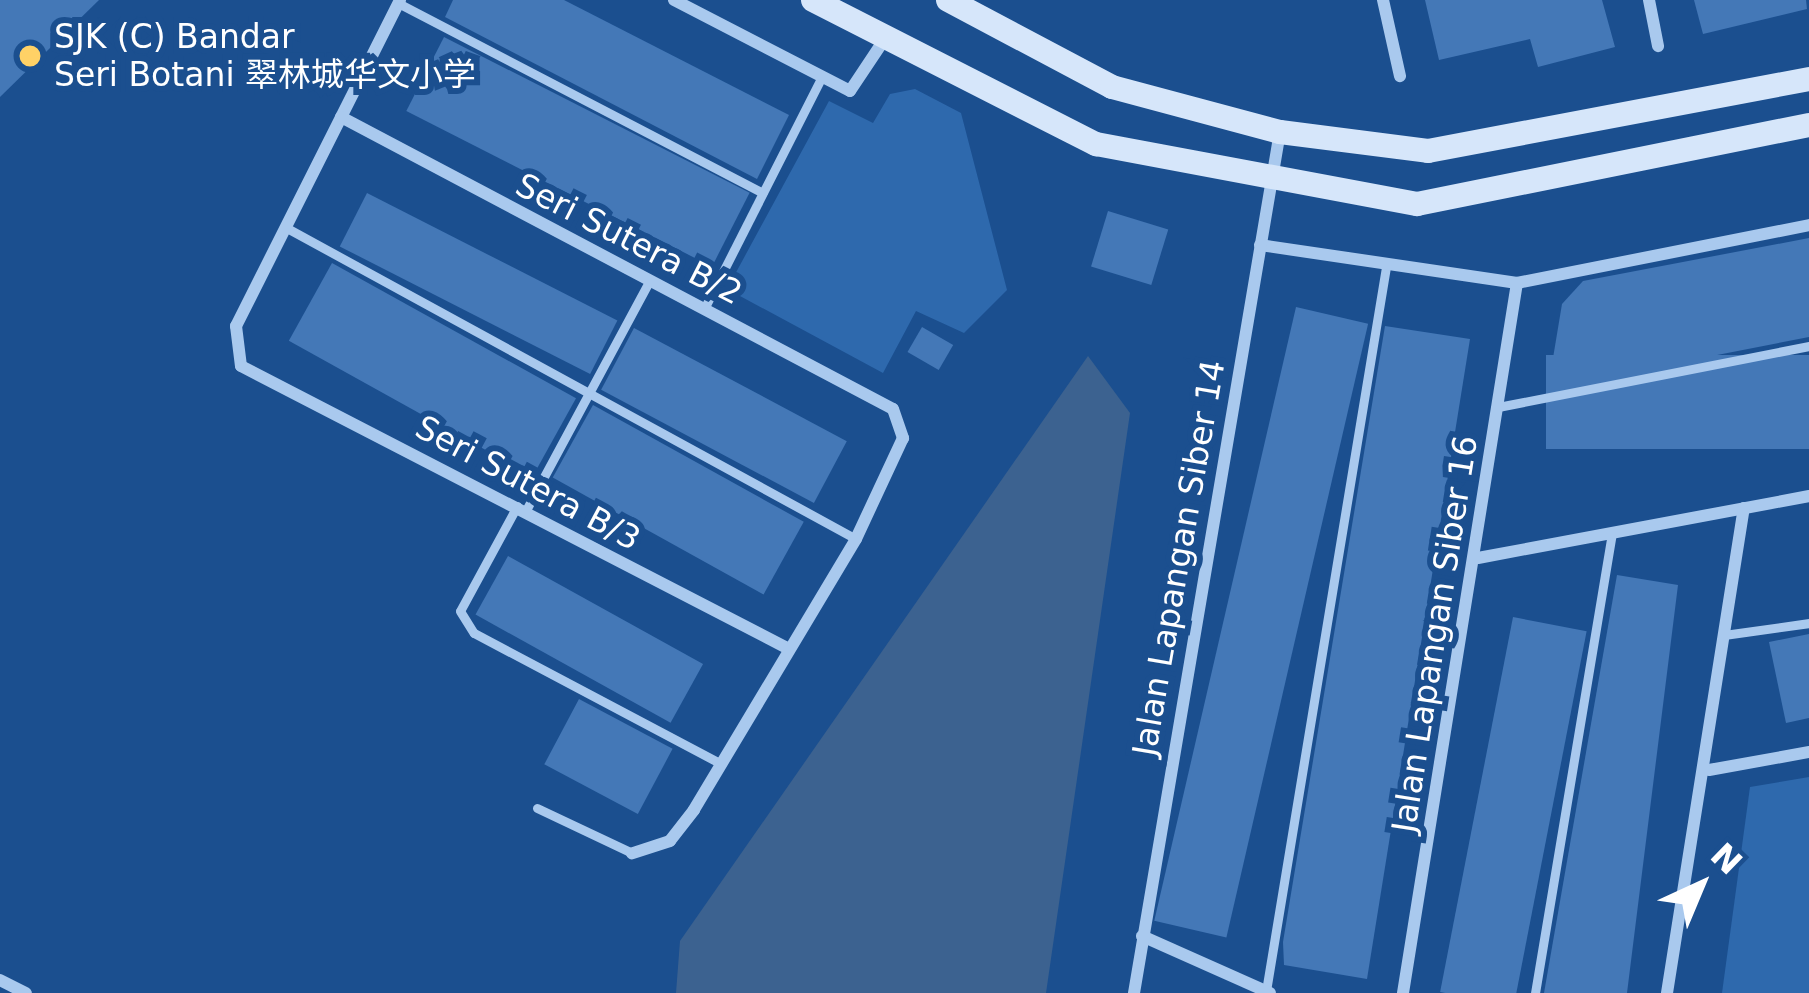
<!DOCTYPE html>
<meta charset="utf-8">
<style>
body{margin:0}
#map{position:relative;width:1809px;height:993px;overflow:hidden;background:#1b4f8f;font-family:"DejaVu Sans","Noto Sans SC",sans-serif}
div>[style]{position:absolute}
.green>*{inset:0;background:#2e69ad}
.water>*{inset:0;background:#3c6290}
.building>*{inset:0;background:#4478b7;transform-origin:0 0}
.service>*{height:9px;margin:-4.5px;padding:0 4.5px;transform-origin:4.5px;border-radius:4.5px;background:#a9c9ee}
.minor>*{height:12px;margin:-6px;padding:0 6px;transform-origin:6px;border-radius:6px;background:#a9c9ee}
.secondary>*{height:24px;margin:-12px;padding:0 12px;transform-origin:12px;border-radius:12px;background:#d6e6fa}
.dots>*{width:33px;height:33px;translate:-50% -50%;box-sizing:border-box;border:6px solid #1b4f8f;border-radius:50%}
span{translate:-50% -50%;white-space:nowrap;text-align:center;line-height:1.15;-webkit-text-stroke:12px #1b4f8f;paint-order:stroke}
.poi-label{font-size:33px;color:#fff}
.left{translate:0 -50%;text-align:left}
.street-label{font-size:33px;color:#fff}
.north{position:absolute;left:1641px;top:825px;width:120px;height:120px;-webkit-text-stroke:9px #1b4f8f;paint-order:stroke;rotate:44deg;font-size:33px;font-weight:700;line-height:48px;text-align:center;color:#fff}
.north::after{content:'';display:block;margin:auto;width:42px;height:54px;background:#fff;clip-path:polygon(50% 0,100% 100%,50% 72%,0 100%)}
</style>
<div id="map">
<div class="green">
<i style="clip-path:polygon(915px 89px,961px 113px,1007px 290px,964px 333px,916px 311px,883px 373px,727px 289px,829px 101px,873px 123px,890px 94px)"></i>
<i style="clip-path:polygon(1809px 777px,1809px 993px,1722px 993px,1750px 787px)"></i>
</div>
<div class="water">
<i style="clip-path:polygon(1088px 356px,1130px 413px,1046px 993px,676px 993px,680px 941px)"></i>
</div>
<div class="building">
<i style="clip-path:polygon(0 0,99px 0,0 97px)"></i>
<i style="clip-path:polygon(453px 0,564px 0,789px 115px,757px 179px,445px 17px)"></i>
<i style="clip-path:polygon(1425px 0,1602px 0,1615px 47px,1538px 67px,1530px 39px,1439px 60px)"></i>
<i style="clip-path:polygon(1694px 0,1806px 0,1807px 9px,1703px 34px)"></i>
<i style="left:444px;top:37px;width:343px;height:83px;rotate:27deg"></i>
<i style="left:367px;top:193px;width:281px;height:60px;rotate:27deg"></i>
<i style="left:1108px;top:211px;width:63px;height:58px;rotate:17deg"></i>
<i style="clip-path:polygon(1809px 238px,1809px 337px,1548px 388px,1562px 304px,1583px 281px)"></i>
<i style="left:332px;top:263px;width:279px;height:89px;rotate:29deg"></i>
<i style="left:1296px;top:307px;width:74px;height:630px;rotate:13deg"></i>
<i style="clip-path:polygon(1385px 326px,1470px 339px,1367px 979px,1284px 965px,1283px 942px)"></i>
<i style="left:922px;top:327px;width:36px;height:29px;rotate:30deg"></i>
<i style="left:634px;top:328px;width:241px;height:70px;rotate:28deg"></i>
<i style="left:1809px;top:355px;width:94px;height:263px;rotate:90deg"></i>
<i style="left:593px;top:405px;width:241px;height:83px;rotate:29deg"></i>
<i style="left:508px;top:556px;width:223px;height:67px;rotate:29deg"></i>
<i style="clip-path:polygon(1617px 575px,1678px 585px,1627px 993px,1544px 993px)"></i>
<i style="left:1513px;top:617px;width:75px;height:382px;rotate:11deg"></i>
<i style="clip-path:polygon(1809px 634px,1809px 718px,1786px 723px,1769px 642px)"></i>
<i style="left:579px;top:699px;width:106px;height:74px;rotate:28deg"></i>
</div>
<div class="service">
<i style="left:398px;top:3px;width:411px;rotate:27.5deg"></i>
<i style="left:285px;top:227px;width:651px;rotate:28.65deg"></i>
<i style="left:704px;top:309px;width:261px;rotate:-63.1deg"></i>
<i style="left:1498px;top:407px;width:317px;rotate:-11.1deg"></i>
<i style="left:517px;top:506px;width:119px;rotate:118.5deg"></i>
<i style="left:460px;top:611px;width:26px;rotate:58deg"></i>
<i style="left:474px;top:633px;width:280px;rotate:27.9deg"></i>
<i style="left:525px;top:512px;width:261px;rotate:-61.7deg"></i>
<i style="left:1724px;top:635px;width:86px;rotate:-8deg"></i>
<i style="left:537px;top:808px;width:105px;rotate:25.3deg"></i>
<i style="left:1266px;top:991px;width:734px;rotate:-80.59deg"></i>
<i style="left:1535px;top:993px;width:465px;rotate:-80.5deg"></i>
</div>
<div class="minor">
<i style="left:400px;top:0;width:365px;rotate:116.7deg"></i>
<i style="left:236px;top:326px;width:40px;rotate:82.9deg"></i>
<i style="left:241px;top:366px;width:617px;rotate:27.31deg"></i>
<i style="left:674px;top:0;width:198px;rotate:27.3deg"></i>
<i style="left:850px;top:91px;width:65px;rotate:-56.3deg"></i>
<i style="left:1383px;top:0;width:78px;rotate:77.4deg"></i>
<i style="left:1649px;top:0;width:47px;rotate:78.9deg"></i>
<i style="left:341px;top:117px;width:624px;rotate:27.88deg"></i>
<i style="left:893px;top:409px;width:31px;rotate:71deg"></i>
<i style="left:903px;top:438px;width:111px;rotate:115deg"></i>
<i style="left:856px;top:539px;width:316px;rotate:120.9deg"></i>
<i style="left:694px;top:810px;width:39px;rotate:128deg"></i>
<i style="left:670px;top:841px;width:40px;rotate:162deg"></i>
<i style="left:1260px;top:245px;width:260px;rotate:8.4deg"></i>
<i style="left:1517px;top:283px;width:298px;rotate:-11.2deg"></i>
<i style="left:1478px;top:558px;width:337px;rotate:-10.6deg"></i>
<i style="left:1709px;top:770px;width:102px;rotate:-10.2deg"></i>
<i style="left:1142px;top:936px;width:140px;rotate:24deg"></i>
<i style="left:0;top:980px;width:29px;rotate:27deg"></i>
<i style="left:1134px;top:993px;width:873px;rotate:-80.38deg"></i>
<i style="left:1403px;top:993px;width:719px;rotate:-80.88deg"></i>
<i style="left:1667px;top:993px;width:491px;rotate:-81deg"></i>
</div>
<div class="secondary">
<i style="left:813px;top:0;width:318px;rotate:27deg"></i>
<i style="left:1096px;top:144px;width:327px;rotate:10.6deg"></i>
<i style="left:1417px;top:204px;width:400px;rotate:-11.4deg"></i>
<i style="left:948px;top:0;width:186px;rotate:27.9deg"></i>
<i style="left:1112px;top:87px;width:174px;rotate:15deg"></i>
<i style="left:1280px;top:132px;width:149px;rotate:7.3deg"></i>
<i style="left:1428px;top:151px;width:388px;rotate:-10.7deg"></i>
</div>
<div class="dots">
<i style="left:30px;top:56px;background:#ffd166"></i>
</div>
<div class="poi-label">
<span class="left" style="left:54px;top:56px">SJK (C) Bandar<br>Seri Botani 翠林城华文小学</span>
</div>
<div class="street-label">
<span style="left:629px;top:239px;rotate:27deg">Seri Sutera B/2</span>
<span style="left:528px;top:483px;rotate:28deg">Seri Sutera B/3</span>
<span style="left:1179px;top:558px;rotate:-80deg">Jalan Lapangan Siber 14</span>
<span style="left:1435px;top:634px;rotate:-81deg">Jalan Lapangan Siber 16</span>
</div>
<div class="north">N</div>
</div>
